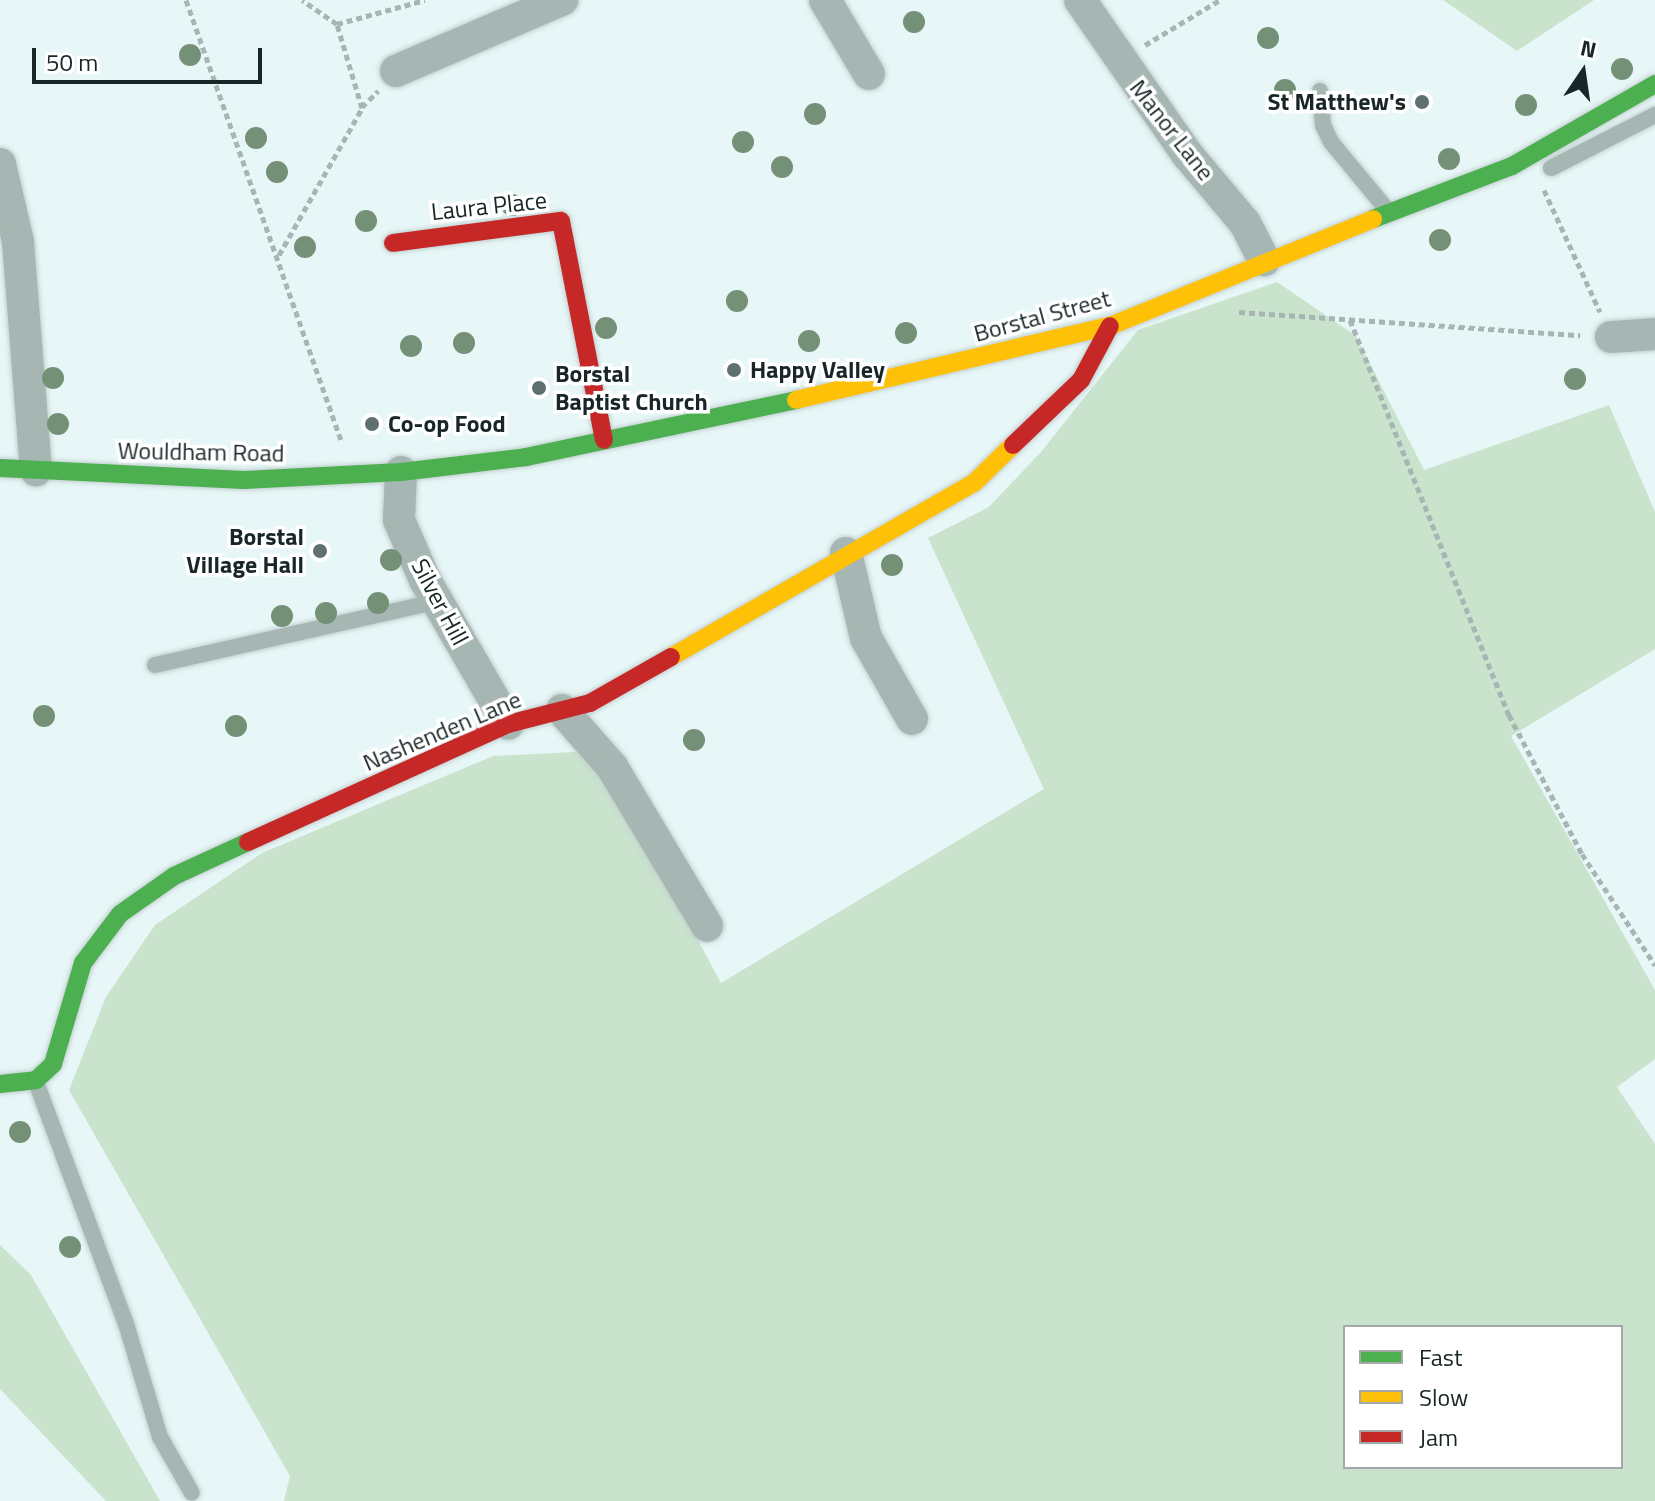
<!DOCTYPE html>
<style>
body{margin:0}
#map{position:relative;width:1655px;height:1501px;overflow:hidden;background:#e7f6f7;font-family:"Titillium Web",sans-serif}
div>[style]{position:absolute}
.green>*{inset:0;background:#c9e3cd}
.path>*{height:5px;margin-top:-2.5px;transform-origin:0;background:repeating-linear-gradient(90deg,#a7b5b4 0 6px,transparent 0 10px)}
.roads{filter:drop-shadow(0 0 2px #c3d0d0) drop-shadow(0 0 2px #c3d0d0)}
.lane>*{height:16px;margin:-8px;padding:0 8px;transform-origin:8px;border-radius:8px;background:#a6b7b3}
.street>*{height:32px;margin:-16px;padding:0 16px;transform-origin:16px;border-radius:16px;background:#a6b7b3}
.fast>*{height:18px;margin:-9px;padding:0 9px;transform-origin:9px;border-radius:9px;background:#4caf50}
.slow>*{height:18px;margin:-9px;padding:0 9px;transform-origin:9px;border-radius:9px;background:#ffc107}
.jam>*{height:18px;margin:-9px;padding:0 9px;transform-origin:9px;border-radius:9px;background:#c62828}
.trees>*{width:22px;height:22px;margin:-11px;border-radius:50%;background:#749177}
.dots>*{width:22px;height:22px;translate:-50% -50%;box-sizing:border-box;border:4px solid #fff;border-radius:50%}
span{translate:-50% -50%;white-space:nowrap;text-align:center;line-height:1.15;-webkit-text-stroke:7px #fff;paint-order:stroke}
.poi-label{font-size:24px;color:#182627;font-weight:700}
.right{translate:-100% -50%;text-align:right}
.left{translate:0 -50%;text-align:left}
.street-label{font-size:24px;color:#182627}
.legend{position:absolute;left:1343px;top:1325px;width:280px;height:144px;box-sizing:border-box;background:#fff;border:2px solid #a3a8a9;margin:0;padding:10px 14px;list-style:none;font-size:24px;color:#182627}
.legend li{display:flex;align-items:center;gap:16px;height:40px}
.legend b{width:40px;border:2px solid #a3a8a9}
.north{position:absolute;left:1543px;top:32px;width:80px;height:80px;-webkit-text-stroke:6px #fff;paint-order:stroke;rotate:13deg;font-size:22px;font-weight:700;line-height:32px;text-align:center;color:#182627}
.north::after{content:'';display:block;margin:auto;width:28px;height:36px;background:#182627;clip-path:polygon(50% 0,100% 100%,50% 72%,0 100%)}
.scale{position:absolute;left:32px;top:48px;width:230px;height:36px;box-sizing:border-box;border:4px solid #182627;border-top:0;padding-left:10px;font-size:24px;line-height:28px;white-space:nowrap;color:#182627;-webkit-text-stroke:6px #fff;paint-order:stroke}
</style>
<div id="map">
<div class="green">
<i style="clip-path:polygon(1443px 0,1594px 0,1517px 51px)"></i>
<i style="clip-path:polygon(evenodd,1277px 282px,1356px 336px,1424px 470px,1609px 405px,1655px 512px,1655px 649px,1511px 736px,1655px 990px,1655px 1059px,1617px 1087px,1655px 1144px,1655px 1501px,284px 1501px,290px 1476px,69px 1090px,106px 997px,155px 925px,262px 853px,493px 756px,597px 751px,721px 983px,1044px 789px,928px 538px,989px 507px,1041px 452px,1138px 330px,1277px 282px,1345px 1327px,1621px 1327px,1621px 1467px,1345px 1467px,1345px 1327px)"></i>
<i style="clip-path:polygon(0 1245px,31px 1275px,160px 1501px,106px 1501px,0 1389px)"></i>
</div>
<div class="path">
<i style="left:186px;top:0;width:467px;rotate:70.6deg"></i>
<i style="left:337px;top:24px;width:91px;rotate:-15.3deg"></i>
<i style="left:1145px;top:45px;width:87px;rotate:-31deg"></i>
<i style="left:362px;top:107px;width:23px;rotate:-45deg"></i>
<i style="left:1544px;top:190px;width:134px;rotate:65.3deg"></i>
<i style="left:279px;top:255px;width:169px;rotate:-60.5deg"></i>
<i style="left:362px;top:108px;width:88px;rotate:-106.6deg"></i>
<i style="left:337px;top:24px;width:42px;rotate:-145.6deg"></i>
<i style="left:1239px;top:312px;width:342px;rotate:3.9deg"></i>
<i style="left:1350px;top:320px;width:426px;rotate:68.1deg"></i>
<i style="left:1509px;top:715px;width:157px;rotate:62.3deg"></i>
<i style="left:1582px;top:854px;width:133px;rotate:56.7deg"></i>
</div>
<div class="roads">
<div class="lane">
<i style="left:1320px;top:91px;width:34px;rotate:85deg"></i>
<i style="left:1323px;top:125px;width:19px;rotate:65deg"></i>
<i style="left:1331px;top:142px;width:89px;rotate:50.4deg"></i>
<i style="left:1551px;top:168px;width:117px;rotate:-27deg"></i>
<i style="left:155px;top:665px;width:290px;rotate:-12.7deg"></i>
<i style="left:36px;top:1082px;width:261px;rotate:69.6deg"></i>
<i style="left:127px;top:1327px;width:115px;rotate:73.3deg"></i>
<i style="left:160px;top:1437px;width:64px;rotate:60.3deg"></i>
</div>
<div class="street">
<i style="left:825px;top:0;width:86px;rotate:59.3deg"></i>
<i style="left:1080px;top:0;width:188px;rotate:55.2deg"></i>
<i style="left:1187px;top:154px;width:90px;rotate:50deg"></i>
<i style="left:1245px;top:223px;width:42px;rotate:62.8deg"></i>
<i style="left:396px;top:71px;width:181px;rotate:-23.2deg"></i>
<i style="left:0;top:164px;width:80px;rotate:77deg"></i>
<i style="left:18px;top:242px;width:229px;rotate:85.5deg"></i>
<i style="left:1611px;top:337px;width:44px;rotate:-3.9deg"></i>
<i style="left:401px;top:472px;width:48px;rotate:92.4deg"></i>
<i style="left:399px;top:520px;width:65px;rotate:66.6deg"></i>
<i style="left:425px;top:580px;width:166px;rotate:60deg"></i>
<i style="left:846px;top:553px;width:87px;rotate:76.8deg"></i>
<i style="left:866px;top:638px;width:93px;rotate:60.4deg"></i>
<i style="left:562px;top:710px;width:76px;rotate:48.7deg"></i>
<i style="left:612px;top:767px;width:185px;rotate:59.1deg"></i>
</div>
<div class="fast">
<i style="left:1373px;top:219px;width:149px;rotate:-20.9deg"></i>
<i style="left:1512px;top:166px;width:165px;rotate:-29.8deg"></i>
<i style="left:0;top:468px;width:244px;rotate:2.8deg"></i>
<i style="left:244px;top:480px;width:157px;rotate:-2.9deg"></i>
<i style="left:401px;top:472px;width:126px;rotate:-6.8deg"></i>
<i style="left:526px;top:457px;width:276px;rotate:-11.9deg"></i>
<i style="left:0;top:1084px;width:36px;rotate:-6deg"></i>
<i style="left:36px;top:1080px;width:23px;rotate:-43deg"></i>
<i style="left:53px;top:1064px;width:105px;rotate:-73.5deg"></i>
<i style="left:83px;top:963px;width:61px;rotate:-52.9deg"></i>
<i style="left:120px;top:914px;width:66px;rotate:-35.1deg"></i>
<i style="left:174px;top:876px;width:81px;rotate:-24.7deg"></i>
</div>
<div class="slow">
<i style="left:796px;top:400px;width:323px;rotate:-13.3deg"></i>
<i style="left:1110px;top:326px;width:284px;rotate:-22.1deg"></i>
<i style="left:671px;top:657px;width:349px;rotate:-29.9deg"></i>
<i style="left:974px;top:483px;width:54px;rotate:-44.3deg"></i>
</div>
<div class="jam">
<i style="left:393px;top:243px;width:169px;rotate:-7.5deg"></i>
<i style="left:561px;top:221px;width:223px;rotate:78.9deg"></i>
<i style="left:1013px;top:445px;width:94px;rotate:-43.7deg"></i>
<i style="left:1081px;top:380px;width:61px;rotate:-61.8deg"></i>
<i style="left:248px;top:842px;width:286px;rotate:-24.4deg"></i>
<i style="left:508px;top:724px;width:85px;rotate:-14.4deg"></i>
<i style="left:590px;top:703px;width:93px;rotate:-29.6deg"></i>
</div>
</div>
<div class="trees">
<i style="left:914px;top:22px"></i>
<i style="left:1268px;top:38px"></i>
<i style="left:190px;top:55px"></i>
<i style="left:1622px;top:69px"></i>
<i style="left:1285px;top:90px"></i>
<i style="left:1526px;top:105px"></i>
<i style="left:815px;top:114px"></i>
<i style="left:256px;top:138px"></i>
<i style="left:743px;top:142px"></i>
<i style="left:1449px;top:159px"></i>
<i style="left:782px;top:167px"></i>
<i style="left:277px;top:172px"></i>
<i style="left:512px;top:205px"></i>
<i style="left:366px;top:221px"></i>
<i style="left:1440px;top:240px"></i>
<i style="left:305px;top:247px"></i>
<i style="left:737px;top:301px"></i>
<i style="left:606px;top:328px"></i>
<i style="left:906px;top:333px"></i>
<i style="left:809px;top:341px"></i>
<i style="left:464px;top:343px"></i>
<i style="left:411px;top:346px"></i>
<i style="left:53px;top:378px"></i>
<i style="left:1575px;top:379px"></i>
<i style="left:58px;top:424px"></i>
<i style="left:391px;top:560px"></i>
<i style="left:892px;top:565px"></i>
<i style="left:378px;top:603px"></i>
<i style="left:326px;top:613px"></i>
<i style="left:282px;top:616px"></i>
<i style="left:44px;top:716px"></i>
<i style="left:236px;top:726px"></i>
<i style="left:694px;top:740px"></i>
<i style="left:20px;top:1132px"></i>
<i style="left:70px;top:1247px"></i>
</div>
<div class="dots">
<i style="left:1422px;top:102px;background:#606f70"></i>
<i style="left:734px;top:370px;background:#606f70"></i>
<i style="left:539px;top:388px;background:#606f70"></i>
<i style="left:372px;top:424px;background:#606f70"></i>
<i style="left:320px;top:551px;background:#606f70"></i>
</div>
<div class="poi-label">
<span class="right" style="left:1406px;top:102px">St Matthew's</span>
<span class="left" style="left:750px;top:370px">Happy Valley</span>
<span class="left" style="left:555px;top:388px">Borstal<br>Baptist Church</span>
<span class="left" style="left:388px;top:424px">Co-op Food</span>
<span class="right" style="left:304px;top:551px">Borstal<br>Village Hall</span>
</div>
<div class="street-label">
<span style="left:1172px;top:130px;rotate:52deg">Manor Lane</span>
<span style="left:489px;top:206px;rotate:-6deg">Laura Place</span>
<span style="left:1042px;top:316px;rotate:-15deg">Borstal Street</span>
<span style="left:201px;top:452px;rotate:1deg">Wouldham Road</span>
<span style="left:440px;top:602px;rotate:62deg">Silver Hill</span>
<span style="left:442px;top:731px;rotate:-23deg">Nashenden Lane</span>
</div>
<ul class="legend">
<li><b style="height:10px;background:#4caf50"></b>Fast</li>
<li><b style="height:10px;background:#ffc107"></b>Slow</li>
<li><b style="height:10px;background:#c62828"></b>Jam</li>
</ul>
<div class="north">N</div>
<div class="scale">50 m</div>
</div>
